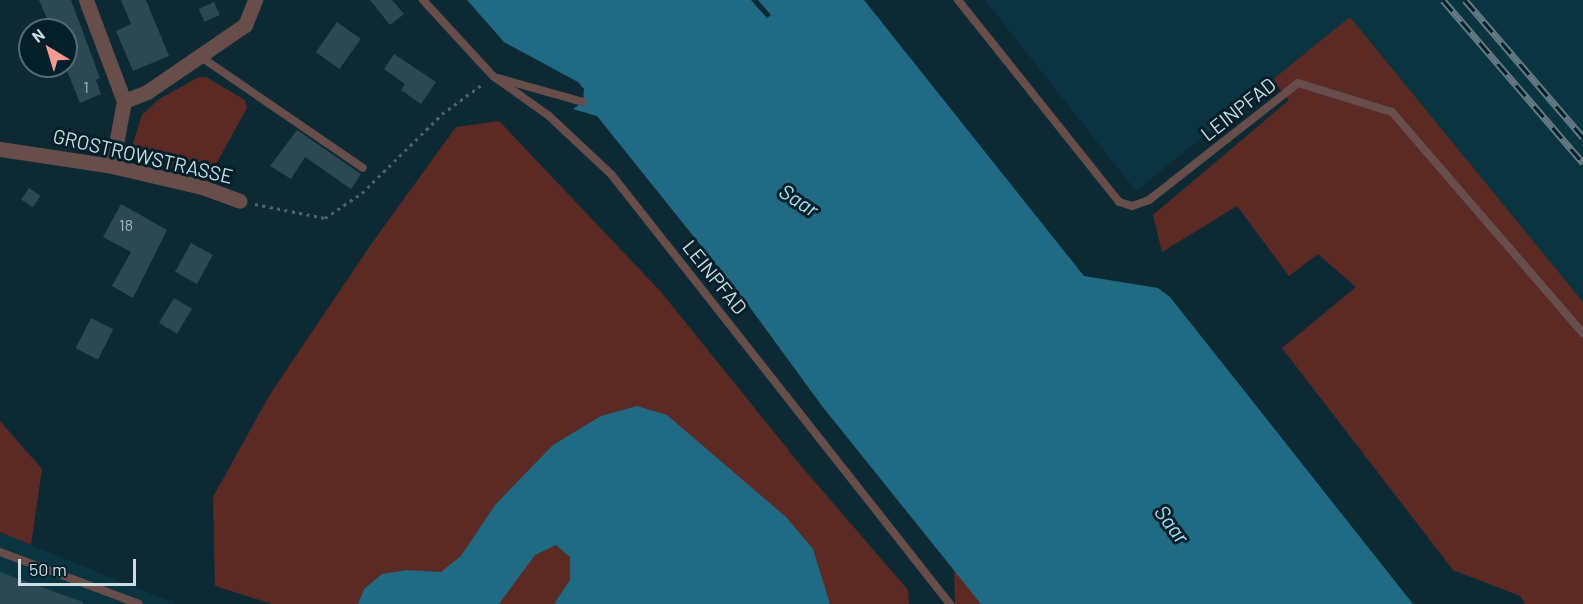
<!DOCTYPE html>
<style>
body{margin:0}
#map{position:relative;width:1583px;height:604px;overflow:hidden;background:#0d2a34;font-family:Barlow,sans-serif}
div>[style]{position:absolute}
.built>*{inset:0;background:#0b3441}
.green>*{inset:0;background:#5c2a25}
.water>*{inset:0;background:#206b83}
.building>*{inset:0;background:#2b4853;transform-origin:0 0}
.path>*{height:3px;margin-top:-1.5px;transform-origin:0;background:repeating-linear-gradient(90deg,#4c656e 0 3px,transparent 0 7.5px)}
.lane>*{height:8px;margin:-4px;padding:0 4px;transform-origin:4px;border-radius:4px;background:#684e4a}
.street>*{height:15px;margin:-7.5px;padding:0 7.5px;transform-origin:7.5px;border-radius:7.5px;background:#684e4a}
.rail>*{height:7px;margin-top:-3.5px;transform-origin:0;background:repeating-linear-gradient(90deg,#03202a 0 14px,#647b83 0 28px);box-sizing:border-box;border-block:2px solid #647b83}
span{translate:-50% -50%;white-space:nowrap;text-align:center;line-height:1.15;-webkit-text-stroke:6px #03202a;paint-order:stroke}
.number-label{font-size:16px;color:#a4b8bf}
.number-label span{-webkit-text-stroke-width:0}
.street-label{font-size:20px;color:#ccdde3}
.water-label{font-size:21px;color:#a6dff5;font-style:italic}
.north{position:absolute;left:18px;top:18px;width:60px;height:60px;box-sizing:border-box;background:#03202a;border:2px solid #536c74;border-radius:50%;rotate:322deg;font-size:16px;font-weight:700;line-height:24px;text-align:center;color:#ccdde3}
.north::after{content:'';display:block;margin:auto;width:21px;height:27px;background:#f59c91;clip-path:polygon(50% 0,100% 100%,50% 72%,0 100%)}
.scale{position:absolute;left:18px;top:559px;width:118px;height:27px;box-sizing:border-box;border:3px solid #ccdde3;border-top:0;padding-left:8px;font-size:18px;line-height:21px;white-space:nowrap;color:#ccdde3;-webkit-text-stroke:4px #03202a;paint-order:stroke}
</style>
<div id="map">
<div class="built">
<i style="clip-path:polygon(985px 0,1583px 0,1583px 302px,1350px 17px,1136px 191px)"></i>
<i style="clip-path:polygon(0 532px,31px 545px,176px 604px,0 604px)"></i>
</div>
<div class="green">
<i style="clip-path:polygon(1350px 17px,1583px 302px,1583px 604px,1525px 604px,1520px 596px,1453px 570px,1282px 348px,1356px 287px,1318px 254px,1289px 276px,1237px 206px,1162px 252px,1153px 215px,1289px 100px,1272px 80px)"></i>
<i style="clip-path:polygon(199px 77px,206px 77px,245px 100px,247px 108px,210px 175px,203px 176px,140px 160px,133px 143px,142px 115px,159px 99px)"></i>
<i style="clip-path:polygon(499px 121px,661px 292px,802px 467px,908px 590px,909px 604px,272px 604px,215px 586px,213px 497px,269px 396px,372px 243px,456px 127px)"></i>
<i style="clip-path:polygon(0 421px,42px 469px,31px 545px,0 532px)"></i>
<i style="clip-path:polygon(954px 567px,985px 604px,955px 604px)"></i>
</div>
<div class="water">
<i style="clip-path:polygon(467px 0,751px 0,767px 18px,771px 15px,758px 0,864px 0,1084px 276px,1158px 288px,1170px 297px,1413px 604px,981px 604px,822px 406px,743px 298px,597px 116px,573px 109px,583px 102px,584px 89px,578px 82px,504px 42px)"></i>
<i style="clip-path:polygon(637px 406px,667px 415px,786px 517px,813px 549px,830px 604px,554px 604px,570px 580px,570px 557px,556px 545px,535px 555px,499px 604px,358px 604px,364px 589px,382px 574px,407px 570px,441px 572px,461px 556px,495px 505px,553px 445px,601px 416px)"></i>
</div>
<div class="building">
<i style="clip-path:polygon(39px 0,71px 0,100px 78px,96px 80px,101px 94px,80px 103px,66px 68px,66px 30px,52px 30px)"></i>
<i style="clip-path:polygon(121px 0,146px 0,169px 56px,133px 71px,116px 31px,131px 24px)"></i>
<i style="clip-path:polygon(370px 0,392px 0,404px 14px,390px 25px)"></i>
<i style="left:214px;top:2px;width:14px;height:17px;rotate:65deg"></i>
<i style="left:337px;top:22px;width:29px;height:37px;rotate:35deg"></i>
<i style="clip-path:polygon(394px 54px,436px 82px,421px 104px,401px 90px,405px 84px,384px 69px)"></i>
<i style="clip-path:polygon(297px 130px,361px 174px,351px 189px,305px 157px,291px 179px,270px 166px)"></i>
<i style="left:29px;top:188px;width:14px;height:14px;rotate:34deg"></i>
<i style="clip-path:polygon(121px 204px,167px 230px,133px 298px,112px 286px,131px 252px,103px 237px)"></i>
<i style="left:191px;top:243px;width:25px;height:33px;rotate:29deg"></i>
<i style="left:174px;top:298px;width:21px;height:29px;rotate:31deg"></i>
<i style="left:91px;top:318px;width:25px;height:34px;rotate:27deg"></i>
<i style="clip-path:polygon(0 572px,83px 602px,83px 604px,0 604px)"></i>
</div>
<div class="path">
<i style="left:255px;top:204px;width:71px;rotate:11.3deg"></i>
<i style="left:325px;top:218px;width:45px;rotate:-34deg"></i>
<i style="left:362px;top:193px;width:112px;rotate:-44.6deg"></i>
<i style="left:442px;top:114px;width:52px;rotate:-36.4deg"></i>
</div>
<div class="lane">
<i style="left:423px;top:0;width:103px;rotate:47.4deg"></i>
<i style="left:493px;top:76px;width:69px;rotate:35.5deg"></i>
<i style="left:549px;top:116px;width:85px;rotate:43.1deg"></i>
<i style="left:611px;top:174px;width:548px;rotate:51.75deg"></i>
<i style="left:958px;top:0;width:258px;rotate:51.4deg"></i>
<i style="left:1119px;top:202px;width:14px;rotate:17deg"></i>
<i style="left:1132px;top:206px;width:18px;rotate:-19deg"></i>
<i style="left:1149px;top:200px;width:189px;rotate:-38.1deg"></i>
<i style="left:1298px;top:83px;width:98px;rotate:17.1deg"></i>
<i style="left:1392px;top:112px;width:292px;rotate:49.2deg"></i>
<i style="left:201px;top:57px;width:196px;rotate:34.4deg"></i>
<i style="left:498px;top:78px;width:88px;rotate:15.8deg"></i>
<i style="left:0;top:552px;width:148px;rotate:20.5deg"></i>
</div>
<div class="street">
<i style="left:86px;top:0;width:108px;rotate:69.4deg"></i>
<i style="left:124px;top:101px;width:66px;rotate:100.5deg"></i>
<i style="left:124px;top:101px;width:25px;rotate:-21deg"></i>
<i style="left:147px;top:92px;width:119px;rotate:-34.4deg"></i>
<i style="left:245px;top:25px;width:27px;rotate:-68deg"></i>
<i style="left:0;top:149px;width:113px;rotate:8.6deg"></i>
<i style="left:112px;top:166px;width:92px;rotate:13.1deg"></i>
<i style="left:202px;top:187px;width:40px;rotate:20.2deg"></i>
</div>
<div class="rail">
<i style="left:1443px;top:0;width:215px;rotate:49.3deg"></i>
<i style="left:1465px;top:0;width:181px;rotate:49.3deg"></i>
</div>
<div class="number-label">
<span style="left:86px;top:87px">1</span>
<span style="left:126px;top:225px">18</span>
</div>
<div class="street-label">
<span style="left:1238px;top:109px;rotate:-38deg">LEINPFAD</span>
<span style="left:143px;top:156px;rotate:13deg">GROSTROWSTRASSE</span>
<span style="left:715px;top:277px;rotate:51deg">LEINPFAD</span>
</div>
<div class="water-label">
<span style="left:799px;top:200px;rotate:33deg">Saar</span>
<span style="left:1172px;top:524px;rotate:53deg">Saar</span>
</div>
<div class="north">N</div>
<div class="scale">50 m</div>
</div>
